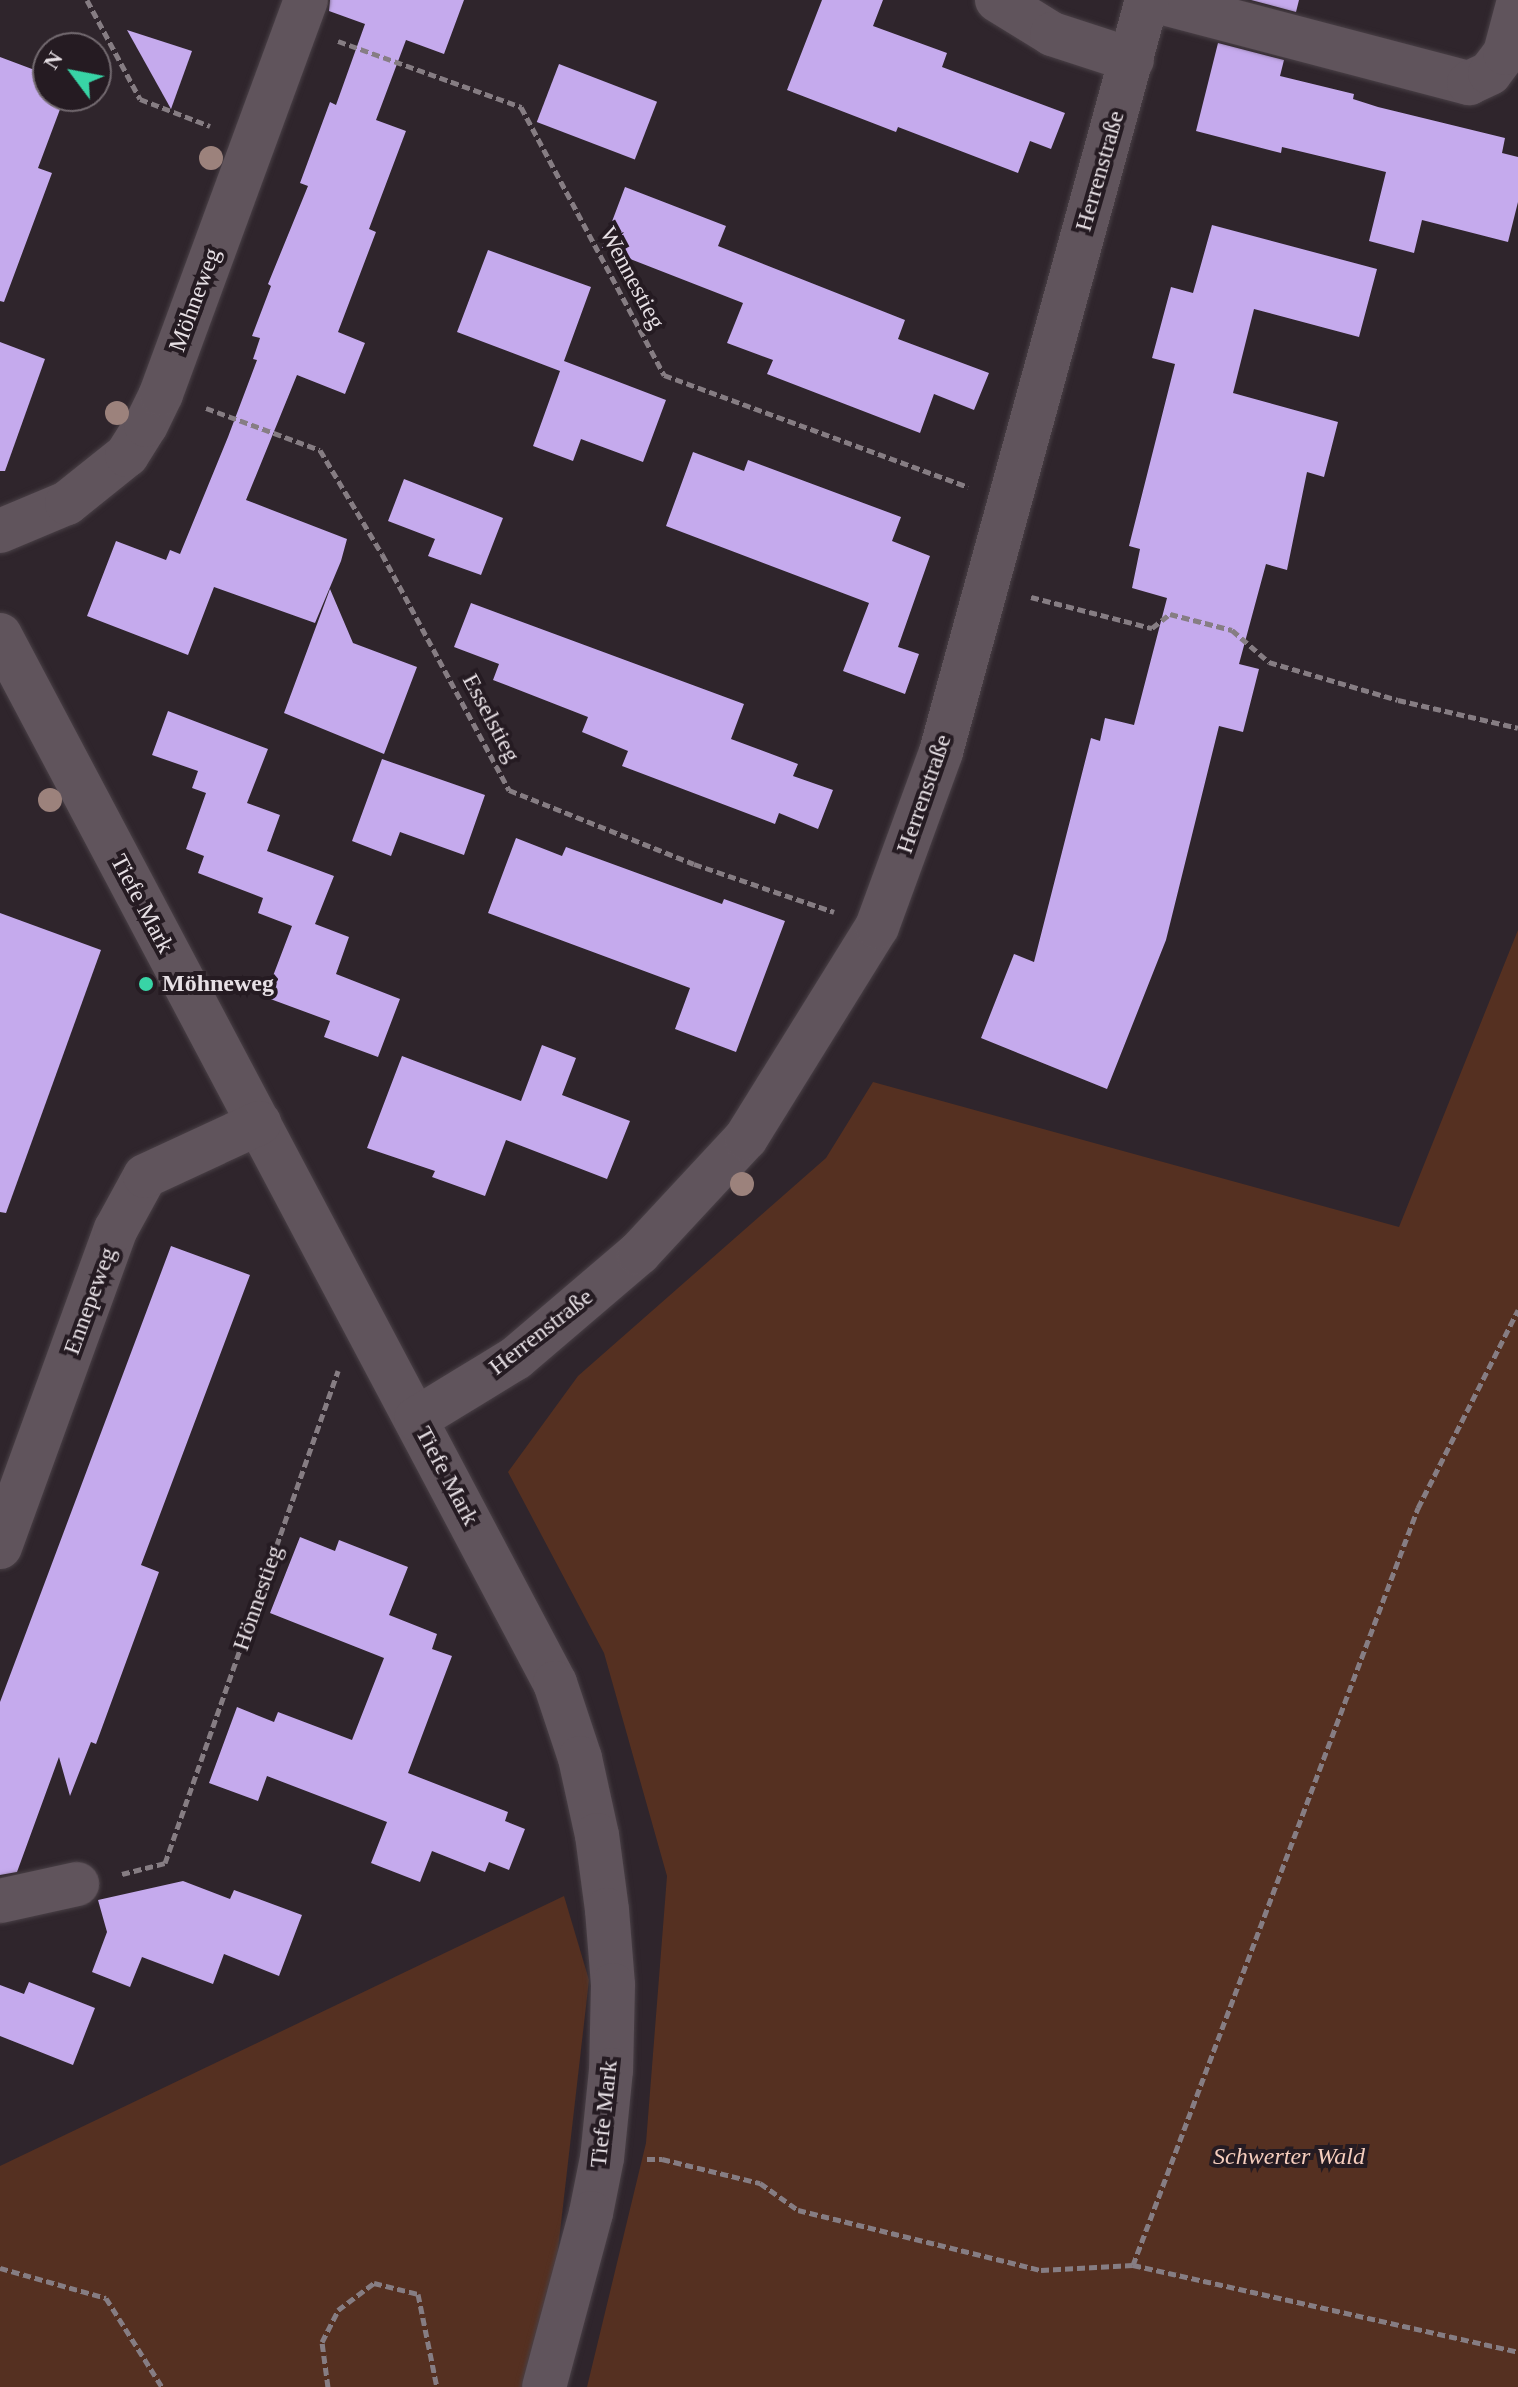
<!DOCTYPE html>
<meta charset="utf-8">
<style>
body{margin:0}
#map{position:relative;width:1518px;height:2387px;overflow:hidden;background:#2f252c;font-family:Georgia,serif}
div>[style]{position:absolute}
.green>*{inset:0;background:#553021}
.building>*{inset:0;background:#c5aaed;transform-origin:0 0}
.path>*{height:5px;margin-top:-2.5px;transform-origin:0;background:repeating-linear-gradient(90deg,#867d83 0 8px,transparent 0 12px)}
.roads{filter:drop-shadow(0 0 2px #494046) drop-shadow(0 0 2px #494046)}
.minor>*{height:44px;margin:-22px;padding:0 22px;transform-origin:22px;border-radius:22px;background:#60545c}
.trees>*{width:24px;height:24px;margin:-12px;border-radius:50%;background:#9c827c}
.dots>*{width:22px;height:22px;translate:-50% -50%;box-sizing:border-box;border:4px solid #251b22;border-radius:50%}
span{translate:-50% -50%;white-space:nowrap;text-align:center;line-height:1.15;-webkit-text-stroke:8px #251b22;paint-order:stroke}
.street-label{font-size:24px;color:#e7e0e5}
.poi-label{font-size:24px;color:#e7e0e5;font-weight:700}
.left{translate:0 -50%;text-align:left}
.park-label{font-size:24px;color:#f6cebe;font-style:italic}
.north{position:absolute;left:32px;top:32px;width:80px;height:80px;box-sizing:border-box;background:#251b22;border:2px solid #736a70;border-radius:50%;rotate:302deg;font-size:22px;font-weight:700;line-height:32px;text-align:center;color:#e7e0e5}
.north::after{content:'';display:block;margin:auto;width:28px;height:36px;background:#38d4a6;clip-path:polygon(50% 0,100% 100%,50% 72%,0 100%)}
</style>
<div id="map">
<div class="green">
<i style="clip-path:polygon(1518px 930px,1518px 2387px,587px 2387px,646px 2143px,667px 1876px,604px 1653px,508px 1472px,578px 1376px,826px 1158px,873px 1082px,1399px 1227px)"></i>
<i style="clip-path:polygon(564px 1896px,589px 1980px,557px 2258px,522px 2387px,0 2387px,0 2166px)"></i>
</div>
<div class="building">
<i style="clip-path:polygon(330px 0,464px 0,444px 54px,406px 40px,376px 120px,406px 131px,369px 229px,376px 232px,338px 332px,365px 343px,345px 394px,297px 375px,246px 500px,347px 539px,341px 561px,315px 623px,214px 587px,188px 655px,87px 616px,116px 541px,166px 560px,170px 550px,180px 554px,228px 437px,257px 360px,253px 359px,260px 338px,252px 336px,271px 286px,268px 284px,308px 186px,300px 183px,330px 102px,336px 105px,365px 24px,329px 11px)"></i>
<i style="clip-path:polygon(822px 0,883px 0,873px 26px,947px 53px,942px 67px,1065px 113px,1051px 149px,1030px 141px,1018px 173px,898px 127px,896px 132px,787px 90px)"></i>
<i style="clip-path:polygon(1251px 0,1299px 0,1296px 12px)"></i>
<i style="clip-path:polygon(127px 30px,192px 51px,171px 109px)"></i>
<i style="clip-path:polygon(1218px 43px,1284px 60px,1280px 76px,1354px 94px,1353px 99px,1378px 107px,1505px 138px,1502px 153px,1518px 157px,1518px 202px,1508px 242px,1422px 220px,1414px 253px,1369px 241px,1386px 172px,1282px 147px,1281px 153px,1196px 131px)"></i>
<i style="clip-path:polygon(0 57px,48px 75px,48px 96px,65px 96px,38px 168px,52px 173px,4px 302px,0 301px)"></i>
<i style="left:559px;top:64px;width:105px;height:62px;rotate:21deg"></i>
<i style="clip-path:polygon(625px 187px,726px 226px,718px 246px,905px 320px,898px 339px,989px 373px,974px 410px,934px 394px,920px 433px,767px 374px,773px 360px,727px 343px,743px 303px,602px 248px)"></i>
<i style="clip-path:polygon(1212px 225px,1377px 269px,1359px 337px,1254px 309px,1233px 393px,1338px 422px,1324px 477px,1307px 472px,1287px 570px,1266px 564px,1239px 664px,1259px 669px,1243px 732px,1219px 726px,1166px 940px,1107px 1089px,981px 1038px,1014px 954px,1034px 962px,1091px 738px,1100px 741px,1105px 718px,1134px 725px,1167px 598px,1132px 588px,1140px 549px,1129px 546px,1175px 364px,1152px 358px,1171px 287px,1193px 293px)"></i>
<i style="clip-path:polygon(488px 250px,591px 287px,564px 361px,666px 400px,643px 462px,581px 439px,573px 461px,533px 446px,560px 371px,457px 332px)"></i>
<i style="clip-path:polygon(0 342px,45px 359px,5px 471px,0 471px)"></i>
<i style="clip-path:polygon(693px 452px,744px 471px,748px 460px,901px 517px,892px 541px,930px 556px,898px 647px,919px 654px,905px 694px,843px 671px,869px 603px,666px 526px)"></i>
<i style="clip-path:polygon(404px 479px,503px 518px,481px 575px,428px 556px,435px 539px,388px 521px)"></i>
<i style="clip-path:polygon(330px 589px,353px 643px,417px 667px,384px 754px,284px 713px)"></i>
<i style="clip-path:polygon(471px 603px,744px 704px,731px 739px,798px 764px,793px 776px,833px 790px,818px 829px,779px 813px,775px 824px,622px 766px,628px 751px,582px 732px,588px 717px,493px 680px,499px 664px,454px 647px)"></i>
<i style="clip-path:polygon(168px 711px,268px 749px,247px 803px,280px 815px,267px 851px,334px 876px,315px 924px,349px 937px,336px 974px,400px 999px,378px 1057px,324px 1037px,330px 1021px,265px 997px,292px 926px,258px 913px,263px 898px,198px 873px,204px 856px,186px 849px,206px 793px,192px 788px,198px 771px,152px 755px)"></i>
<i style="clip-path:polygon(382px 759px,485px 795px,464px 855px,400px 832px,391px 856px,352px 841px)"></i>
<i style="clip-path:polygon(516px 838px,562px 856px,566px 847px,722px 904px,724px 899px,785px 921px,736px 1052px,675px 1029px,690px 988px,488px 913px)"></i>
<i style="clip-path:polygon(0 913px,101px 950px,6px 1213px,0 1212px)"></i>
<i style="clip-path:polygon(542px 1045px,576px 1058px,562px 1095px,630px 1121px,607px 1179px,506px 1140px,485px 1196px,432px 1177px,435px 1171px,367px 1148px,402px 1056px,521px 1101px)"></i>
<i style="clip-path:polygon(171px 1246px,250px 1275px,141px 1565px,159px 1572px,96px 1744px,91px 1742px,70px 1796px,59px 1757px,17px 1872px,0 1875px,0 1702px)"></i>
<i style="clip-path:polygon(300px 1537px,335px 1551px,339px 1540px,408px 1567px,389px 1615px,437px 1634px,432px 1649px,452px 1656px,408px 1773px,508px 1812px,505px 1821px,525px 1829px,509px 1870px,489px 1862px,485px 1872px,432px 1851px,420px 1882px,371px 1863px,387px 1822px,267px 1776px,258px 1801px,209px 1783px,237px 1707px,274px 1722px,278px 1712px,352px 1740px,384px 1658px,270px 1613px)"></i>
<i style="clip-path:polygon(183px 1881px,230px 1899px,234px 1890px,302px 1915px,279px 1976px,224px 1954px,213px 1984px,142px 1957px,130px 1987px,92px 1972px,107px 1932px,98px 1900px)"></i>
<i style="clip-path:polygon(29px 1982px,95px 2008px,73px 2065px,0 2036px,0 1985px,24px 1994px)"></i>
</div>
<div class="path">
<i style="left:87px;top:0;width:112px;rotate:61.8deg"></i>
<i style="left:140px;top:99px;width:75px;rotate:21.1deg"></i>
<i style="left:338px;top:41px;width:195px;rotate:19.8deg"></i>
<i style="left:521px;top:107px;width:304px;rotate:61.9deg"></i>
<i style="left:664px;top:375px;width:324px;rotate:20.2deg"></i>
<i style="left:206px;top:408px;width:121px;rotate:20.2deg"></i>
<i style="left:320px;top:450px;width:121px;rotate:59.2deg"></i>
<i style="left:382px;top:554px;width:268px;rotate:61.7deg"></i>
<i style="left:509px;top:790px;width:199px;rotate:21.8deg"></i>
<i style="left:694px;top:864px;width:148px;rotate:18.9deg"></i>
<i style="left:1031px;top:597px;width:125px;rotate:14.4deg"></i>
<i style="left:1152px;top:628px;width:23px;rotate:-38deg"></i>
<i style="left:1170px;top:614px;width:64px;rotate:14.5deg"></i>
<i style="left:1232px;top:630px;width:49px;rotate:40.9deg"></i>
<i style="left:1269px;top:662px;width:134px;rotate:16.4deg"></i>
<i style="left:1398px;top:700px;width:123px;rotate:13.1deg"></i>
<i style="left:122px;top:1874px;width:44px;rotate:-14.3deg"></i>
<i style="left:165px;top:1863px;width:522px;rotate:-70.63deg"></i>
<i style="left:647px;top:2159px;width:15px"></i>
<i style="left:662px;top:2159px;width:101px;rotate:13.8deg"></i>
<i style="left:760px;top:2183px;width:47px;rotate:35.4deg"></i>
<i style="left:798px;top:2210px;width:250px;rotate:13.9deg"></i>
<i style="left:1041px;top:2270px;width:92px;rotate:-3.1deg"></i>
<i style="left:1133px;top:2265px;width:395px;rotate:12.7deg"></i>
<i style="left:1133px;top:2265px;width:809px;rotate:-69.37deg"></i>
<i style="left:1418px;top:1508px;width:222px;rotate:-63.2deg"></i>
<i style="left:0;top:2268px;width:110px;rotate:15.8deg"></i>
<i style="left:106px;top:2298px;width:105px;rotate:57.8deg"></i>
<i style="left:328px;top:2387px;width:45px;rotate:-97.6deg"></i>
<i style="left:322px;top:2342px;width:36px;rotate:-63deg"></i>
<i style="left:338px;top:2310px;width:45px;rotate:-36.9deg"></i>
<i style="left:374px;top:2283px;width:45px;rotate:14deg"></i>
<i style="left:418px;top:2294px;width:95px;rotate:78.5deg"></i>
</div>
<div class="roads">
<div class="minor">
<i style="left:997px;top:0;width:65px;rotate:31.7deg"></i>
<i style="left:1052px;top:34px;width:84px;rotate:18deg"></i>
<i style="left:1152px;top:0;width:328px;rotate:14.7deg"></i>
<i style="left:1469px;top:83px;width:23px;rotate:-25deg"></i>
<i style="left:1490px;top:73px;width:25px;rotate:-53deg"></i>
<i style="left:1505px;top:53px;width:51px;rotate:-75.1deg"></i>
<i style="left:0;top:531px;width:73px;rotate:-22.7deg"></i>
<i style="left:67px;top:503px;width:77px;rotate:-38.7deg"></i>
<i style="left:127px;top:455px;width:36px;rotate:-58deg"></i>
<i style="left:146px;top:425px;width:34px;rotate:-64deg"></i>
<i style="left:161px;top:394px;width:420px;rotate:-69.8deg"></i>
<i style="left:0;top:635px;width:1186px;rotate:62.1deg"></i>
<i style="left:555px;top:1683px;width:79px;rotate:71.6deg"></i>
<i style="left:580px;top:1758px;width:79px;rotate:77.6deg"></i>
<i style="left:597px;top:1835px;width:76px;rotate:82.4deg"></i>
<i style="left:607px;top:1910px;width:75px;rotate:85.4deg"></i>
<i style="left:613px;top:1985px;width:85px;rotate:91.3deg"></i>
<i style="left:611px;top:2070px;width:88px;rotate:95.8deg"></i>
<i style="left:602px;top:2158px;width:56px;rotate:101.3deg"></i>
<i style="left:591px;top:2213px;width:180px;rotate:105.1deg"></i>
<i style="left:416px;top:1419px;width:117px;rotate:-31.4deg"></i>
<i style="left:516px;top:1358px;width:162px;rotate:-40.5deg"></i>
<i style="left:639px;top:1253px;width:157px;rotate:-47.1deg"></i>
<i style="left:746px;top:1138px;width:248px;rotate:-58.2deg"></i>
<i style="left:877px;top:927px;width:186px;rotate:-69.9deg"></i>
<i style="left:941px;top:752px;width:780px;rotate:-74.68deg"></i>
<i style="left:0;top:1547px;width:338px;rotate:-70deg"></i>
<i style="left:116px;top:1229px;width:60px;rotate:-61.3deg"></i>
<i style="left:145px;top:1176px;width:126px;rotate:-24.9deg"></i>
<i style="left:0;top:1901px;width:79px;rotate:-12.4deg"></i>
</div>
</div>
<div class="trees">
<i style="left:211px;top:158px"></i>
<i style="left:117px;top:413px"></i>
<i style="left:50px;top:800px"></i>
<i style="left:742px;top:1184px"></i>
</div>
<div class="dots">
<i style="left:146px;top:984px;background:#38d4a6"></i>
</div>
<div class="street-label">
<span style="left:1100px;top:171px;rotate:-74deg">Herrenstraße</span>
<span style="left:632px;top:278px;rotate:62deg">Wennestieg</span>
<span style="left:195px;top:300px;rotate:-70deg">Möhneweg</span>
<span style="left:491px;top:718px;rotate:62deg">Esselstieg</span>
<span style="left:924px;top:794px;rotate:-71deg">Herrenstraße</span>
<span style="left:142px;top:904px;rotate:62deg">Tiefe Mark</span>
<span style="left:90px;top:1301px;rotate:-70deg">Ennepeweg</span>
<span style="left:541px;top:1332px;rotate:-38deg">Herrenstraße</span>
<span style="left:447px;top:1476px;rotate:62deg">Tiefe Mark</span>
<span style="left:258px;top:1598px;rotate:-71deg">Hönnestieg</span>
<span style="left:604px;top:2114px;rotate:-84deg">Tiefe Mark</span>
</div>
<div class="poi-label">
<span class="left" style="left:162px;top:984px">Möhneweg</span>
</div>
<div class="park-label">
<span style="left:1289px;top:2157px">Schwerter Wald</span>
</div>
<div class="north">N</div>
</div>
